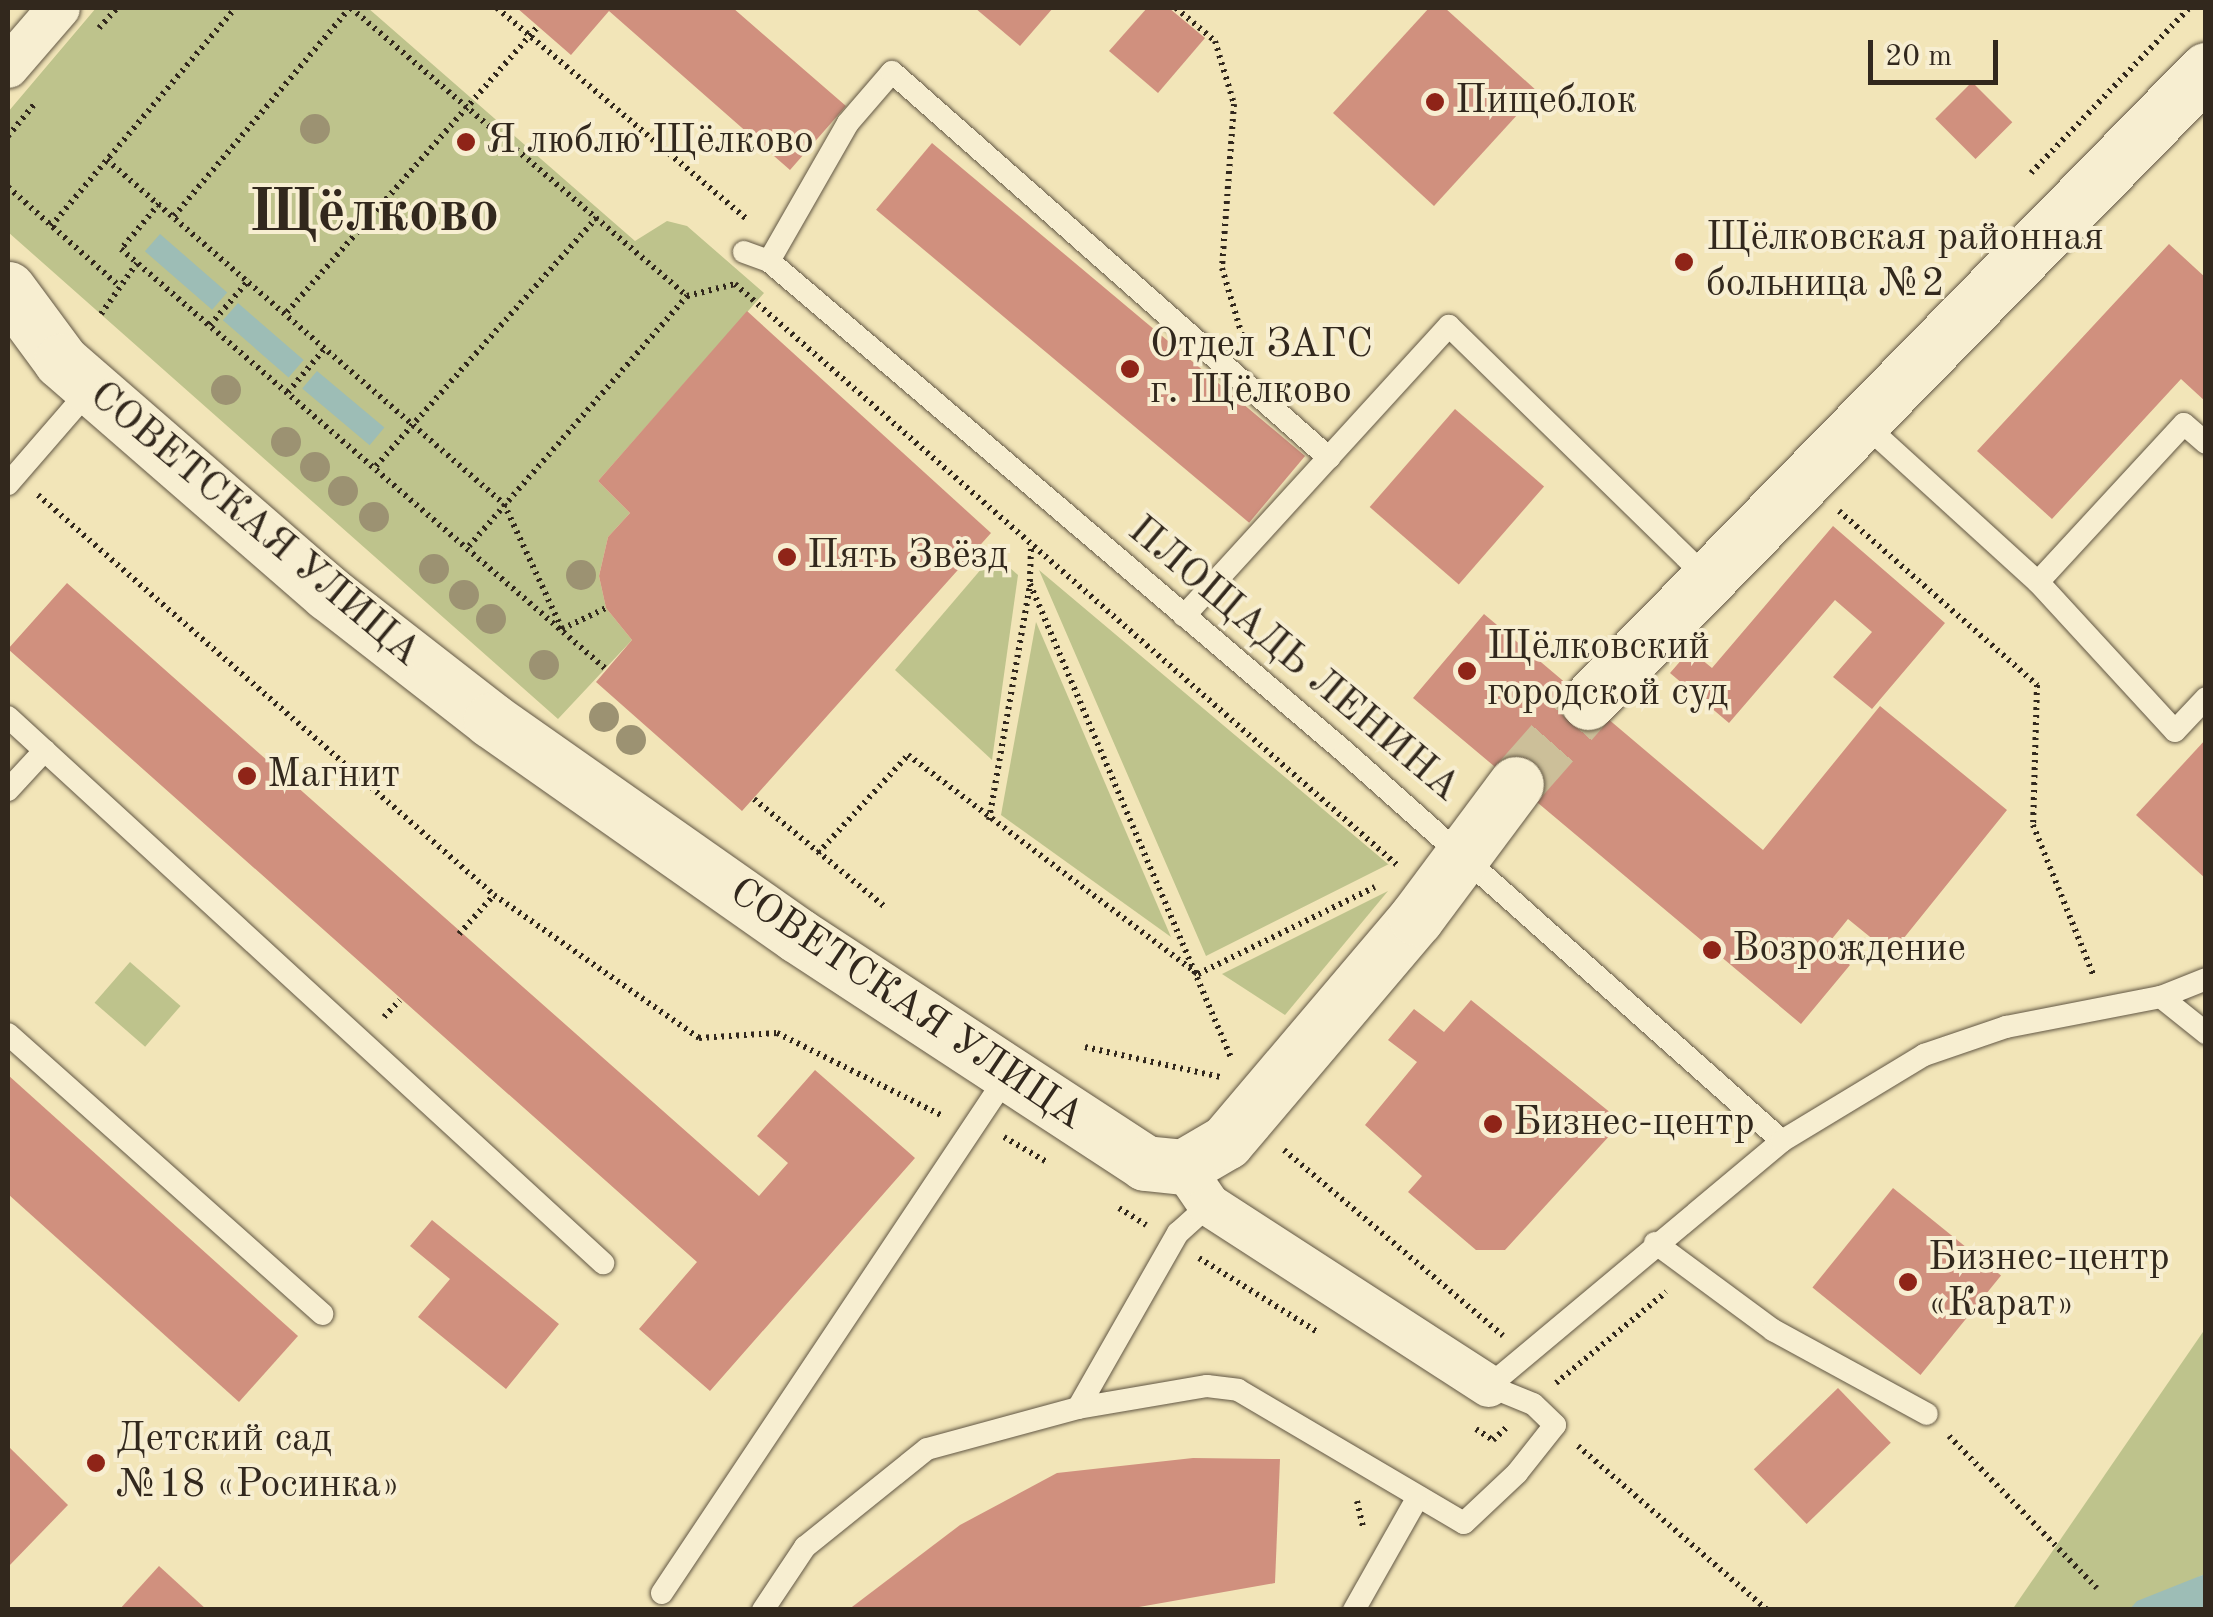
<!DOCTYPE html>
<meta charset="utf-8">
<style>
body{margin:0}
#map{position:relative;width:2213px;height:1617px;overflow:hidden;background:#f2e5b8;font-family:"Old Standard TT",serif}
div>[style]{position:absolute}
.green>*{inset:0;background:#bec38c;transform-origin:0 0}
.water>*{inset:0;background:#9dbdb6;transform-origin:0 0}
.building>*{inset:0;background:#d0907e;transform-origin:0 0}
.tertiary-tunnel>*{height:55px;margin-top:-27.5px;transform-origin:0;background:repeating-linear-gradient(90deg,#ccbf99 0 55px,transparent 0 83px)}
.path>*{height:6px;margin-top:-3px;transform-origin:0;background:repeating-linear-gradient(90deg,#32281d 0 2.5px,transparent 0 7.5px)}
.roads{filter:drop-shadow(0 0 2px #625744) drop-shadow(0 0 2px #625744)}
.service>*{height:22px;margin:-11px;padding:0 11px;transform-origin:11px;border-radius:11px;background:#f7eed1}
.minor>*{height:42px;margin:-21px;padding:0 21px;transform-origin:21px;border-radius:21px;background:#f7eed1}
.tertiary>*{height:55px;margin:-27.5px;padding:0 27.5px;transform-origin:27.5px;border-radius:27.5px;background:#f7eed1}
.trees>*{width:30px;height:30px;margin:-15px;border-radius:50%;background:#9c9272}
.dots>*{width:28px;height:28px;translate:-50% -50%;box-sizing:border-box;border:5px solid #f7eed1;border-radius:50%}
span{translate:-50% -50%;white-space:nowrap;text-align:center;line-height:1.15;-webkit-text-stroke:8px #f7eed1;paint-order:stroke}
.poi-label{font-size:40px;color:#32281d}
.left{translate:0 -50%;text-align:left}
.street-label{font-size:40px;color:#32281d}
.town-label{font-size:60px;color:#32281d;font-weight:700}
.frame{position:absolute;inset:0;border:10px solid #32281d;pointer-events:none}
.scale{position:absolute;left:1868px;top:40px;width:130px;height:45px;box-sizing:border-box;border:5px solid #32281d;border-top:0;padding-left:12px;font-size:30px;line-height:35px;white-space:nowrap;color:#32281d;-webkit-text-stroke:8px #f7eed1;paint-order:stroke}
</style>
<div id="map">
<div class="green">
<i style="clip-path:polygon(96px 8px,368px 8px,635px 241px,667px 221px,687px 226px,764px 293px,598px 481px,630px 513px,608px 537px,599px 576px,606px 608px,632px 640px,558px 719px,8px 232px,8px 112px)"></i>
<i style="clip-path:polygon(994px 554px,1018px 575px,992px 760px,895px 670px)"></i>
<i style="clip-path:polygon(1039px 570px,1388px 864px,1389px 864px,1206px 956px)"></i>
<i style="clip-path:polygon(1036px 622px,1171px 937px,1001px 815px)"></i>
<i style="clip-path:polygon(1388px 891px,1285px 1015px,1222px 974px)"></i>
<i style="left:130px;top:962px;width:67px;height:54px;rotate:41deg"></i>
<i style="clip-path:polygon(2205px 1329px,2205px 1574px,2130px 1609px,2012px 1610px)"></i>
</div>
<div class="water">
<i style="left:160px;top:234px;width:89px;height:23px;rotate:41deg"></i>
<i style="left:238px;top:303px;width:87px;height:23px;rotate:41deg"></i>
<i style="left:317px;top:371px;width:88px;height:23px;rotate:40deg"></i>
<i style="clip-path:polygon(2205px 1574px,2205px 1609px,2130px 1609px,2137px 1601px)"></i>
</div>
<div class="building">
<i style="clip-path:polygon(517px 8px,733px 8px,846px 106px,790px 170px,609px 11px,571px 55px)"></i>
<i style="clip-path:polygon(975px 8px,1053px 8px,1020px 46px)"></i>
<i style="clip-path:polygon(1147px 8px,1169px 8px,1205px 38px,1158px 93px,1109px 51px)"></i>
<i style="clip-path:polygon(1429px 8px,1445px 8px,1538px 92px,1434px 206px,1333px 113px)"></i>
<i style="left:1972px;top:82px;width:57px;height:52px;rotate:45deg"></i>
<i style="left:932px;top:143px;width:487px;height:87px;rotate:40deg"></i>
<i style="clip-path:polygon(2169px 244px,2206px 278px,2206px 402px,2181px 379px,2052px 519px,1977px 451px)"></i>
<i style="clip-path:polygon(747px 311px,991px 533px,742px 811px,596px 682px,632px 640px,606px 608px,599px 576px,608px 537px,630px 513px,598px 481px)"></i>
<i style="left:1455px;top:409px;width:118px;height:130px;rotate:41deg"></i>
<i style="clip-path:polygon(1833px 526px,1945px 623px,1872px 709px,1833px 677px,1872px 632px,1835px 600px,1729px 723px,1670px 673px,1690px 650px,1712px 668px)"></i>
<i style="clip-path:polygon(67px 583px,759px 1196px,788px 1163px,757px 1136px,815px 1070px,915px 1158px,710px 1391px,639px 1329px,697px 1262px,8px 649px)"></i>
<i style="clip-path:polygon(1484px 614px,1763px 850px,1880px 706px,2007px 810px,1891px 954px,1848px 919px,1827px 945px,1850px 965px,1801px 1024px,1413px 698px)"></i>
<i style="clip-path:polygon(2206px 739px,2206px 879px,2136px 815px)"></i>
<i style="clip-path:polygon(1471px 1000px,1622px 1122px,1505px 1250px,1476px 1250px,1408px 1192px,1422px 1176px,1365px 1125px,1417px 1062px,1388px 1040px,1414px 1009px,1444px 1032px)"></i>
<i style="clip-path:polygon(8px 1075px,298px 1336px,239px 1402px,8px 1194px)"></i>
<i style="left:1893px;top:1188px;width:139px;height:128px;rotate:39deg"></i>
<i style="clip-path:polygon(432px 1220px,559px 1324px,506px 1389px,418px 1317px,450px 1279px,410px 1246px)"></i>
<i style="left:1838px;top:1388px;width:76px;height:117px;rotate:46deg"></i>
<i style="clip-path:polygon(8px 1446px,68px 1505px,8px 1567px)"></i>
<i style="clip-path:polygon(1193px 1458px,1280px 1459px,1275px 1583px,1122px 1610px,848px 1610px,960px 1525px,1057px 1473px)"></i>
<i style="clip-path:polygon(159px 1566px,207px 1610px,119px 1610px)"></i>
</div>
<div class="tertiary-tunnel">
<i style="left:1516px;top:784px;width:109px;rotate:-48.7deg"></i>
</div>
<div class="path">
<i style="left:351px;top:8px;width:443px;rotate:40.6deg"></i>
<i style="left:497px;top:8px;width:329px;rotate:40.2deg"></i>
<i style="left:1176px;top:8px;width:51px;rotate:40.2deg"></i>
<i style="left:1215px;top:41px;width:66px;rotate:73.2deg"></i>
<i style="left:1234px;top:104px;width:164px;rotate:94.2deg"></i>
<i style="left:1222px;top:268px;width:70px;rotate:73.4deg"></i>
<i style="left:99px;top:28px;width:27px;rotate:-48deg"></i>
<i style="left:8px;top:136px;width:44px;rotate:-50.5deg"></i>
<i style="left:107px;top:160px;width:525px;rotate:40.91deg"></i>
<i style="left:504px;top:504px;width:138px;rotate:65.1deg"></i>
<i style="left:562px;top:629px;width:49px;rotate:-25.5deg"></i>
<i style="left:2031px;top:173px;width:228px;rotate:-46.2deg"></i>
<i style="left:8px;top:187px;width:147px;rotate:41.7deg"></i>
<i style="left:159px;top:204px;width:59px;rotate:130.2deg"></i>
<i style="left:121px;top:249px;width:643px;rotate:40.9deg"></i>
<i style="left:174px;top:216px;width:272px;rotate:-49.8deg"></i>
<i style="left:51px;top:226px;width:285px;rotate:-49.8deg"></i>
<i style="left:287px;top:312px;width:381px;rotate:-48.7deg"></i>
<i style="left:101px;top:314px;width:62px;rotate:-54.8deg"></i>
<i style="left:210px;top:325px;width:60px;rotate:-49.1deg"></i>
<i style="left:288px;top:392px;width:59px;rotate:-49.8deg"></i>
<i style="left:376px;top:466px;width:332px;rotate:-48.4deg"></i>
<i style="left:38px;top:495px;width:607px;rotate:41.26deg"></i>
<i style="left:494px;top:895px;width:250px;rotate:34.9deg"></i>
<i style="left:699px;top:1038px;width:78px;rotate:-3.7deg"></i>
<i style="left:777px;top:1033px;width:183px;rotate:26.6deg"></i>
<i style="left:1839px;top:511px;width:264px;rotate:41.3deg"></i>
<i style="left:2037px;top:685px;width:140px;rotate:91.6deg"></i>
<i style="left:2033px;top:825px;width:164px;rotate:68.1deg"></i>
<i style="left:469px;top:546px;width:332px;rotate:-48.9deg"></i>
<i style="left:687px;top:296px;width:49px;rotate:-14deg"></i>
<i style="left:735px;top:284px;width:881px;rotate:41.27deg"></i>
<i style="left:1031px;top:549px;width:35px;rotate:92deg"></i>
<i style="left:1030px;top:584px;width:517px;rotate:67.01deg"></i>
<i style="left:754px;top:799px;width:170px;rotate:39.5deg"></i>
<i style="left:989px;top:820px;width:239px;rotate:-80.1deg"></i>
<i style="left:818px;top:853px;width:133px;rotate:-47.4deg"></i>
<i style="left:908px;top:755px;width:363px;rotate:37.1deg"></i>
<i style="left:1198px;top:974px;width:197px;rotate:-26.2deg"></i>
<i style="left:459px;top:934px;width:52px;rotate:-48.1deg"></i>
<i style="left:384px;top:1017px;width:23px;rotate:-47deg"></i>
<i style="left:1085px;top:1047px;width:138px;rotate:12.5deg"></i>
<i style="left:1004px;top:1137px;width:48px;rotate:30.3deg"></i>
<i style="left:1284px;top:1150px;width:287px;rotate:40.3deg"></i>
<i style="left:1119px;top:1208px;width:32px;rotate:32deg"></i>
<i style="left:1199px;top:1258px;width:138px;rotate:32deg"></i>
<i style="left:1556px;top:1383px;width:143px;rotate:-39.6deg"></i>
<i style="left:1476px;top:1429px;width:20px;rotate:33deg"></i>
<i style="left:1493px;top:1440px;width:18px;rotate:-43deg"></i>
<i style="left:1949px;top:1436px;width:212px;rotate:45.8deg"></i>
<i style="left:1578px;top:1446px;width:250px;rotate:40.9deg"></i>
<i style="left:1357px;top:1501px;width:26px;rotate:77deg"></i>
</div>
<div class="roads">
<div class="service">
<i style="left:744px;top:252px;width:27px;rotate:20deg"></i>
<i style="left:769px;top:261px;width:757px;rotate:40.45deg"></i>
<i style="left:1345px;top:752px;width:585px;rotate:41.67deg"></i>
<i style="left:769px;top:261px;width:159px;rotate:-60.2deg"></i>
<i style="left:848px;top:123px;width:67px;rotate:-49.2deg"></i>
<i style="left:892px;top:72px;width:583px;rotate:41.45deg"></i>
<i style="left:1862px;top:422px;width:238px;rotate:42.3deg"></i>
<i style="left:2038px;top:582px;width:202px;rotate:47.4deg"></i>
<i style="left:2175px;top:731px;width:45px;rotate:-46.8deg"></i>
<i style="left:8px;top:484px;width:128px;rotate:-49.1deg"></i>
<i style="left:2038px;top:582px;width:215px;rotate:-47.3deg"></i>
<i style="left:2184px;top:424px;width:29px;rotate:41deg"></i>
<i style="left:1184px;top:616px;width:393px;rotate:-47.6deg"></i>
<i style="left:1449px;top:326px;width:361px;rotate:44.3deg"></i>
<i style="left:8px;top:717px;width:808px;rotate:42.54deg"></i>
<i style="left:8px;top:790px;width:54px;rotate:-47.2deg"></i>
<i style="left:2161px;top:997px;width:58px;rotate:38.7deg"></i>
<i style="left:8px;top:1034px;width:421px;rotate:41.7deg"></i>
<i style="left:1655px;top:1243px;width:147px;rotate:36.4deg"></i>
<i style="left:1773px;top:1330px;width:175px;rotate:28.6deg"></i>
<i style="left:1078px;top:1408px;width:202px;rotate:-60.3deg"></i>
<i style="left:1178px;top:1233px;width:42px;rotate:-42.1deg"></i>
<i style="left:662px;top:1593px;width:622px;rotate:-56.28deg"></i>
<i style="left:763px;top:1610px;width:76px;rotate:-56.3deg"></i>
<i style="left:805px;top:1547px;width:156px;rotate:-38.8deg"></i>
<i style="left:927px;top:1449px;width:156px;rotate:-15.2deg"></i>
<i style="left:1078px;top:1408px;width:131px;rotate:-9.7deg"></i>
<i style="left:1207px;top:1386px;width:31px;rotate:7deg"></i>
<i style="left:1238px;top:1390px;width:262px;rotate:30.5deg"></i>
<i style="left:1464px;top:1523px;width:73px;rotate:-43.3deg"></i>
<i style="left:1517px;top:1473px;width:61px;rotate:-51.6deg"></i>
<i style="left:1555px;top:1425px;width:30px;rotate:-136deg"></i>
<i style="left:1533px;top:1404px;width:48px;rotate:-157.8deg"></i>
<i style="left:1489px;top:1386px;width:382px;rotate:-39.9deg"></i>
<i style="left:1782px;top:1141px;width:166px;rotate:-31.2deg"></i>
<i style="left:1924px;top:1055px;width:87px;rotate:-18.9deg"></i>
<i style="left:2006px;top:1027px;width:158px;rotate:-11deg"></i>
<i style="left:2161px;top:997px;width:48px;rotate:-21.8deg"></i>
<i style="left:1354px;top:1610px;width:130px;rotate:-60.5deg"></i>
</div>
<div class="minor">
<i style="left:8px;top:67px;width:78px;rotate:-49.2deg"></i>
<i style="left:1183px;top:1167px;width:46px;rotate:55.6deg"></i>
<i style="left:1209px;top:1205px;width:333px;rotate:32.9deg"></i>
</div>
<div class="tertiary">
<i style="left:8px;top:289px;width:89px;rotate:53.6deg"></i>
<i style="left:61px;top:361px;width:354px;rotate:41deg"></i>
<i style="left:328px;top:593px;width:207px;rotate:37.9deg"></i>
<i style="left:491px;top:720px;width:374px;rotate:35.1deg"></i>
<i style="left:797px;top:935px;width:416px;rotate:33.2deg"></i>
<i style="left:1145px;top:1163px;width:38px;rotate:6deg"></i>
<i style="left:1183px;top:1167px;width:50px;rotate:-30.2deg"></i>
<i style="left:1226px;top:1142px;width:294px;rotate:-49.7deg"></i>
<i style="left:1416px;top:918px;width:167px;rotate:-53.3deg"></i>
<i style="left:1588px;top:702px;width:884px;rotate:-45.64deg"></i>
</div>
</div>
<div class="trees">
<i style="left:315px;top:129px"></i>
<i style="left:226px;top:390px"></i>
<i style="left:286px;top:442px"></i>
<i style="left:315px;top:467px"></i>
<i style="left:343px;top:491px"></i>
<i style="left:374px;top:517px"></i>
<i style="left:434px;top:569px"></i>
<i style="left:581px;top:575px"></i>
<i style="left:464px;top:595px"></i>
<i style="left:491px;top:619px"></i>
<i style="left:544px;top:665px"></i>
<i style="left:604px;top:717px"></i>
<i style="left:631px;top:740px"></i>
</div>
<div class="dots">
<i style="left:1435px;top:102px;background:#8f2418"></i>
<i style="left:466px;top:142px;background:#8f2418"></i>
<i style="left:1684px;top:262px;background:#8f2418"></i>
<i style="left:1130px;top:369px;background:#8f2418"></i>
<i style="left:787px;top:557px;background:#8f2418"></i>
<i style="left:1467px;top:671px;background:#8f2418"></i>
<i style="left:247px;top:776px;background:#8f2418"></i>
<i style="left:1712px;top:950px;background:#8f2418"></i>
<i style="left:1493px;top:1124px;background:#8f2418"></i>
<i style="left:1908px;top:1282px;background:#8f2418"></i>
<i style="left:96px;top:1463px;background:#8f2418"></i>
</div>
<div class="poi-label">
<span class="left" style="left:1455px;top:102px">Пищеблок</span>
<span class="left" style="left:486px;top:142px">Я люблю Щёлково</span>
<span class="left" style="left:1706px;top:262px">Щёлковская районная<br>больница №2</span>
<span class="left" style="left:1150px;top:369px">Отдел ЗАГС<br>г. Щёлково</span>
<span class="left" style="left:807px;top:557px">Пять Звёзд</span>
<span class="left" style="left:1487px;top:671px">Щёлковский<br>городской суд</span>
<span class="left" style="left:267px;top:776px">Магнит</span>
<span class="left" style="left:1732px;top:950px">Возрождение</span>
<span class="left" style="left:1513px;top:1124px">Бизнес-центр</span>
<span class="left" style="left:1928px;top:1282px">Бизнес-центр<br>«Карат»</span>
<span class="left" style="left:116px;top:1463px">Детский сад<br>№18 «Росинка»</span>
</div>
<div class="street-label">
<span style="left:254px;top:525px;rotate:40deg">СОВЕТСКАЯ УЛИЦА</span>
<span style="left:1293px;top:660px;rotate:40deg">ПЛОЩАДЬ ЛЕНИНА</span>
<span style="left:906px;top:1005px;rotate:34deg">СОВЕТСКАЯ УЛИЦА</span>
</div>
<div class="town-label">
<span style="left:374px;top:214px">Щёлково</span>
</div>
<div class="frame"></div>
<div class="scale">20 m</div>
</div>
